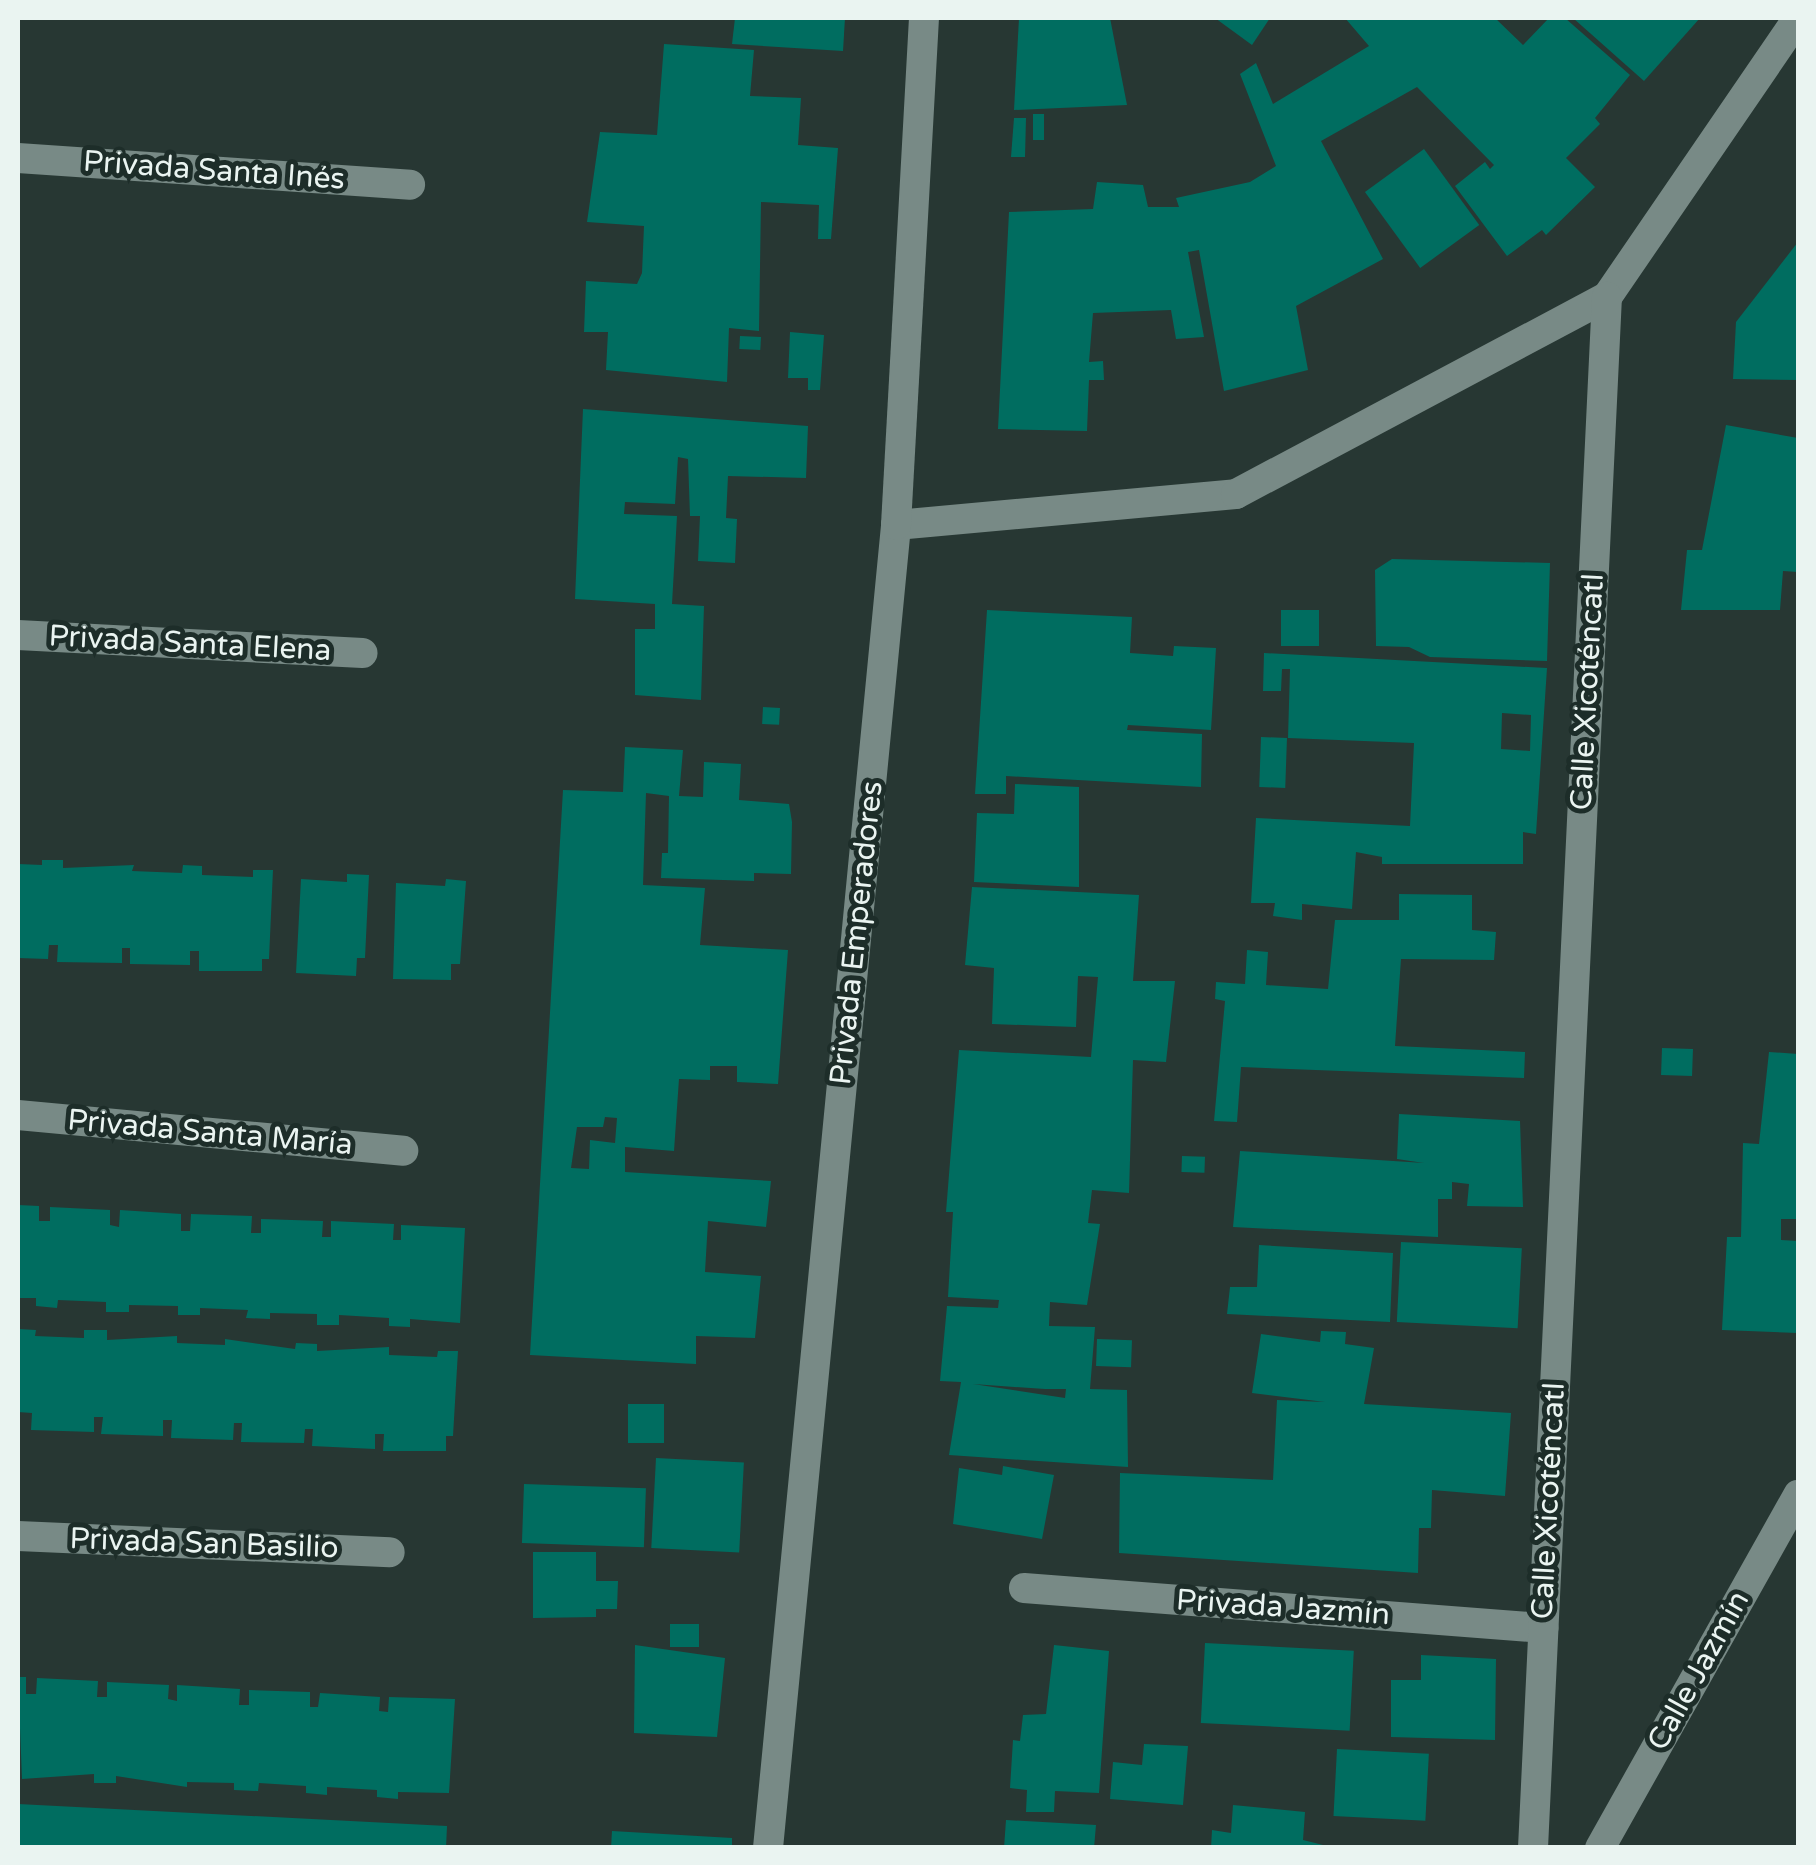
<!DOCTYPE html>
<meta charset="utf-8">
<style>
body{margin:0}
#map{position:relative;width:1816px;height:1865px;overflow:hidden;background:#273733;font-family:"Varela Round",sans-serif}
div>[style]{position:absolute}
.building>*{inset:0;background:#006d60;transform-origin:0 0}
.street>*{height:30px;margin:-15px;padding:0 15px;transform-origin:15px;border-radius:15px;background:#788a86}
span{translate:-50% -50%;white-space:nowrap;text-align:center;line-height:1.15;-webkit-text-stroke:10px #1d2d29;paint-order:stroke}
.street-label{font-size:30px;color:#eaf4f1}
.frame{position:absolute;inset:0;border:20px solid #eaf4f1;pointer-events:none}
</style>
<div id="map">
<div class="building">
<i style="clip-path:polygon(735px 18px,845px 18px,843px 51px,732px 44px)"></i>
<i style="clip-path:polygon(1019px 18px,1110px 18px,1127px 105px,1014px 110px)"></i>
<i style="clip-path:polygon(1215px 18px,1270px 18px,1252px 45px)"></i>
<i style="clip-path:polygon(1345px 18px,1495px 18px,1523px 45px,1549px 18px,1565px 18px,1630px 75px,1595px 118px,1600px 124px,1566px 158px,1595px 187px,1546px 235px,1542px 230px,1507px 256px,1455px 186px,1485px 162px,1490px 169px,1494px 165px,1417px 87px,1321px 141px,1383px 259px,1296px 306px,1308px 370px,1224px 391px,1199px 250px,1188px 252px,1204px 337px,1176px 339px,1171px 310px,1093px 313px,1089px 362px,1103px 361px,1104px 380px,1089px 380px,1087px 431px,998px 429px,1009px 212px,1093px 209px,1097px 182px,1143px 185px,1148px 207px,1179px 207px,1176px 198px,1250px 182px,1276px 166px,1240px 74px,1256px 63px,1273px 104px,1369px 46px)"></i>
<i style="clip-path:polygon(1573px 18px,1700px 18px,1644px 81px)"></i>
<i style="clip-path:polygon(664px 44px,754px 50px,750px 96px,801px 98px,798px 145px,838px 148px,831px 239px,818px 239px,819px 205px,761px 202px,759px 331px,729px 328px,727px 382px,606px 370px,608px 332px,584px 332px,586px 281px,637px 284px,642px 273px,644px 226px,587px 222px,600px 132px,657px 135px)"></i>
<i style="left:1033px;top:114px;width:11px;height:26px"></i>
<i style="clip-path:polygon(1014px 118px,1026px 118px,1025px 157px,1011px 157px)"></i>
<i style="left:1424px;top:149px;width:94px;height:73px;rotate:54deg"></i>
<i style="clip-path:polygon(1798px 242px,1798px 380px,1733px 379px,1736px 322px)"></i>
<i style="clip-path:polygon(790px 332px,824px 335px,820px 390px,808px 390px,808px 378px,788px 378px)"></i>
<i style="left:740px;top:336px;width:21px;height:13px;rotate:3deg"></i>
<i style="clip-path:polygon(583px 409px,808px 426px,806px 478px,728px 476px,726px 518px,737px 519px,735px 563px,698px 561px,700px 516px,690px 516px,688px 459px,678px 457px,675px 504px,625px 502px,624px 514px,677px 516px,672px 604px,704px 606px,701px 700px,635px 695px,635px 629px,655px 629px,655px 604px,575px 599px)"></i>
<i style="clip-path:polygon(1726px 425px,1798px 438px,1798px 572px,1783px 571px,1780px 610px,1681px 610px,1687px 550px,1702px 550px)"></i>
<i style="clip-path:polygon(1392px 559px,1550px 563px,1547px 661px,1430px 657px,1409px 647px,1376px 646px,1375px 570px)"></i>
<i style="clip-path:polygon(987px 610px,1132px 617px,1130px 653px,1173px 656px,1174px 646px,1216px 648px,1211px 730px,1128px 725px,1127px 730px,1202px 734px,1201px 787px,1006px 776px,1006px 794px,975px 794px)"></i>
<i style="left:1281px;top:610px;width:38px;height:36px"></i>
<i style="clip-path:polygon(evenodd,1264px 653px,1547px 668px,1536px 834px,1523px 832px,1523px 864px,1382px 864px,1382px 857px,1356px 852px,1352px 909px,1302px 904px,1302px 920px,1273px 916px,1275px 903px,1251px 903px,1256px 818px,1410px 826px,1414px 743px,1288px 738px,1290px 669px,1282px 669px,1281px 691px,1263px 691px,1264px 653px,1502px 713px,1531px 715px,1530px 751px,1501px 749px,1502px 713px)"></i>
<i style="left:763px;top:707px;width:17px;height:17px;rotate:3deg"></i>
<i style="left:1261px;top:737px;width:26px;height:50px;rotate:2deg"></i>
<i style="clip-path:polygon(evenodd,625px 747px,683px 750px,679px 796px,703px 797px,704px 762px,741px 764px,739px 800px,789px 804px,792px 822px,791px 874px,754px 873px,754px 881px,661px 878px,662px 853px,668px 853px,669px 796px,646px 793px,643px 885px,705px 888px,700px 945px,788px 950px,778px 1084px,737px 1082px,737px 1066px,710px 1066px,710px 1080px,679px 1079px,674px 1151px,625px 1147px,625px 1172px,771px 1181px,766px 1227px,708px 1221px,705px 1272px,761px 1276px,755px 1338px,696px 1336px,696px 1364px,530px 1355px,563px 790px,623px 792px,625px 747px,605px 1117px,617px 1118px,615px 1143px,590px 1140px,589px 1169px,571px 1168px,577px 1127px,603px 1127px,605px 1117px)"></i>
<i style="clip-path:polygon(1015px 784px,1079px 787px,1079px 887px,974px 882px,977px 813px,1014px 814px)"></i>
<i style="clip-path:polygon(42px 860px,63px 860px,63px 868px,134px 865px,132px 871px,182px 873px,183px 865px,202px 866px,202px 875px,253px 877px,253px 870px,273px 870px,269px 959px,262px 959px,262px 971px,199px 971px,199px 951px,190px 951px,190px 965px,130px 964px,130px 948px,122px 948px,122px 963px,57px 962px,58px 945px,49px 945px,48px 959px,18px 958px,18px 864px,42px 865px)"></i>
<i style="clip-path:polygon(347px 874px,369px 875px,365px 958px,357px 958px,356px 976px,296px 973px,301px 879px,347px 882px)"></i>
<i style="clip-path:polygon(446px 879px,466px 881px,460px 964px,451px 964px,451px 980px,393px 979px,396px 883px,445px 886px)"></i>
<i style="clip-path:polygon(evenodd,972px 887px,1139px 895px,1133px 981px,1175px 981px,1166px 1062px,1133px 1060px,1129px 1193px,1092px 1190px,1088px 1223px,1100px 1224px,1087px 1305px,1050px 1302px,1049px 1326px,1095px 1327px,1090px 1389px,1127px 1390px,1128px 1467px,949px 1455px,961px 1382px,940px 1381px,947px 1306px,998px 1308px,999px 1300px,948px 1297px,953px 1212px,946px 1212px,959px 1050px,1091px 1057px,1098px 977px,1078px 976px,1076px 1027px,992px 1024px,994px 968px,965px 965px,972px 887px,973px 1384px,1045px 1389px,1066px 1389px,1065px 1398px,973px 1384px)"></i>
<i style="clip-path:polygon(1399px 894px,1472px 895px,1472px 930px,1496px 932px,1494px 960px,1401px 959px,1395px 1046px,1525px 1052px,1524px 1078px,1241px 1067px,1237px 1122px,1214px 1121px,1225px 1001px,1215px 999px,1216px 982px,1245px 984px,1247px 950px,1268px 952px,1266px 985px,1328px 989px,1335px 920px,1399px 920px)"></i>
<i style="left:1662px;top:1048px;width:31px;height:27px;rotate:2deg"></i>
<i style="clip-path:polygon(1769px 1052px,1798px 1054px,1798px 1219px,1781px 1219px,1781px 1240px,1798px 1241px,1798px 1333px,1722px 1330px,1727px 1237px,1741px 1237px,1743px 1143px,1759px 1144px)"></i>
<i style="clip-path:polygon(1399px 1114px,1520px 1121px,1523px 1207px,1467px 1206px,1469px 1184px,1452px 1182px,1452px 1199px,1438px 1199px,1438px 1237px,1233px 1227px,1240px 1151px,1424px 1163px,1397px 1159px)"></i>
<i style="left:1182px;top:1156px;width:23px;height:16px;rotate:2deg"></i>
<i style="clip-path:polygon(18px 1205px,39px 1206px,39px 1221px,50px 1221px,50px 1207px,110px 1210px,110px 1225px,119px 1227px,120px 1210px,181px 1214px,181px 1231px,190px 1231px,191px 1214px,252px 1216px,251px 1233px,261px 1233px,261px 1219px,323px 1221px,322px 1237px,331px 1237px,331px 1221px,394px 1224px,393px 1240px,401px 1240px,401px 1225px,465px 1228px,460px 1323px,410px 1319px,410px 1327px,389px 1326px,389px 1318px,339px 1315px,339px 1325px,317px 1325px,317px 1314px,270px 1313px,270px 1319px,246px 1318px,248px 1310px,200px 1308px,200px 1315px,178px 1315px,178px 1306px,129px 1305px,129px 1312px,106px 1312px,106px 1302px,58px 1300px,57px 1308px,36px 1306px,36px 1298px,18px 1298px)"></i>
<i style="left:1401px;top:1242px;width:121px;height:80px;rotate:3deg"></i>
<i style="clip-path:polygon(1259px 1245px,1393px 1253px,1390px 1322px,1227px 1314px,1230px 1287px,1257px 1287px)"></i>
<i style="clip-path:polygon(18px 1329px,36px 1330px,35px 1336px,84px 1338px,84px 1330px,107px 1330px,107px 1340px,177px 1336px,177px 1343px,225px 1345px,225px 1339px,295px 1349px,296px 1343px,317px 1344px,317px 1351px,389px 1347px,389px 1355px,437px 1357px,438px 1351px,458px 1351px,453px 1436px,446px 1436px,446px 1451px,383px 1451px,384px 1434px,375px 1434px,375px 1449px,312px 1446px,313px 1429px,305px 1429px,304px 1443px,241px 1442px,242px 1423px,234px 1423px,233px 1440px,171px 1438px,172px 1420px,163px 1420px,163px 1436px,101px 1434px,103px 1417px,94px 1417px,94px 1432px,31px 1430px,32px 1413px,18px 1412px)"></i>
<i style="clip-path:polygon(1321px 1331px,1346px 1332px,1345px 1344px,1374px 1348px,1364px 1404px,1511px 1413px,1505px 1496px,1432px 1490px,1431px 1528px,1419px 1528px,1418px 1573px,1119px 1553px,1120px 1473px,1273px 1480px,1277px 1400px,1325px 1402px,1252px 1393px,1261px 1334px,1320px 1342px)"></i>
<i style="left:1097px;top:1339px;width:35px;height:27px;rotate:2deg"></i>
<i style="left:628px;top:1404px;width:36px;height:39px"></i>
<i style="left:656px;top:1458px;width:88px;height:90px;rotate:3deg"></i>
<i style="clip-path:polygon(1003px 1466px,1054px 1475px,1042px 1539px,953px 1524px,959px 1468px,1002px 1475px)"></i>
<i style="left:524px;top:1484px;width:122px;height:59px;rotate:2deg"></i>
<i style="clip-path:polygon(533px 1552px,596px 1552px,596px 1581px,618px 1581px,617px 1609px,596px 1609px,596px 1617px,533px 1618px)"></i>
<i style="left:670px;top:1624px;width:29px;height:23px"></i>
<i style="left:1205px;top:1643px;width:149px;height:80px;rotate:3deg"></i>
<i style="clip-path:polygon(635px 1645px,725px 1658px,717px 1737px,634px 1733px)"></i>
<i style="clip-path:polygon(1054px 1645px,1109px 1651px,1099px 1793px,1055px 1791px,1054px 1812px,1026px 1812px,1027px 1790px,1010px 1788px,1013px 1740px,1020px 1741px,1023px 1715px,1046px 1714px)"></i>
<i style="clip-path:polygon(1421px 1655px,1496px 1659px,1495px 1740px,1391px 1737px,1391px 1680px,1421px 1680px)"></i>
<i style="clip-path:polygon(18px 1677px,26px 1677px,26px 1694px,36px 1694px,37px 1678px,98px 1681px,97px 1697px,107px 1697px,107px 1682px,169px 1685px,168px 1699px,177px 1701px,177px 1685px,240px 1689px,239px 1705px,249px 1705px,249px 1690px,310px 1692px,310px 1707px,318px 1707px,320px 1693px,380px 1697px,379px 1711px,388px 1712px,389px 1697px,455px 1699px,449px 1793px,398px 1792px,398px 1799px,377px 1797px,377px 1790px,327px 1787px,327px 1795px,306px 1793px,306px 1786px,259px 1783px,258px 1791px,234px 1790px,234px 1783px,187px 1782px,187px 1787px,116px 1776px,116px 1783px,94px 1783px,94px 1774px,22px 1779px)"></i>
<i style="clip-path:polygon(1144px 1744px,1188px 1746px,1183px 1805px,1110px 1799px,1113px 1762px,1142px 1765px)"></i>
<i style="left:1337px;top:1749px;width:92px;height:67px;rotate:3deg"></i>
<i style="clip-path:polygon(18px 1804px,447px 1826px,446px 1848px,18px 1848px)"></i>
<i style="clip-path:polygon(1233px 1805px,1305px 1812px,1303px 1840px,1335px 1848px,1211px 1848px,1212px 1830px,1231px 1833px)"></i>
<i style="clip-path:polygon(1006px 1820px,1096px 1825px,1094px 1848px,1004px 1848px)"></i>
<i style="clip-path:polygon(612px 1831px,732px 1838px,732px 1848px,611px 1848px)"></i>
</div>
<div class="street">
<i style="left:18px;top:158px;width:393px;rotate:3.9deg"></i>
<i style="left:896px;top:525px;width:341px;rotate:-5.2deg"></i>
<i style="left:1236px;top:494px;width:420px;rotate:-28deg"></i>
<i style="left:1607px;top:297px;width:338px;rotate:-55.6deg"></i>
<i style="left:18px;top:635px;width:345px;rotate:3deg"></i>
<i style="left:18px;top:1115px;width:387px;rotate:5.3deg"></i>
<i style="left:18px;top:1536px;width:372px;rotate:2.5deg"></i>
<i style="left:1024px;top:1588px;width:521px;rotate:4.41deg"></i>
<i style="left:768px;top:1848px;width:1329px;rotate:-84.47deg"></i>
<i style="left:896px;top:525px;width:508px;rotate:-86.84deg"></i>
<i style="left:1533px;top:1848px;width:1553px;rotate:-87.27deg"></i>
<i style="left:1600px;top:1848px;width:405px;rotate:-60.7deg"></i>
</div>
<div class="street-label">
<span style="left:214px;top:171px;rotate:4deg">Privada Santa Inés</span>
<span style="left:190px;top:644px;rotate:3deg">Privada Santa Elena</span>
<span style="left:1588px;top:692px;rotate:-87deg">Calle Xicoténcatl</span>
<span style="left:857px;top:933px;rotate:-84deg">Privada Emperadores</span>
<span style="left:210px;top:1133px;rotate:5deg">Privada Santa María</span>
<span style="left:1549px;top:1501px;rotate:-87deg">Calle Xicoténcatl</span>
<span style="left:204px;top:1544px;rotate:2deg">Privada San Basilio</span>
<span style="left:1283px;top:1608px;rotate:4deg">Privada Jazmín</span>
<span style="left:1699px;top:1671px;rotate:-61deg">Calle Jazmín</span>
</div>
<div class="frame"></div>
</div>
